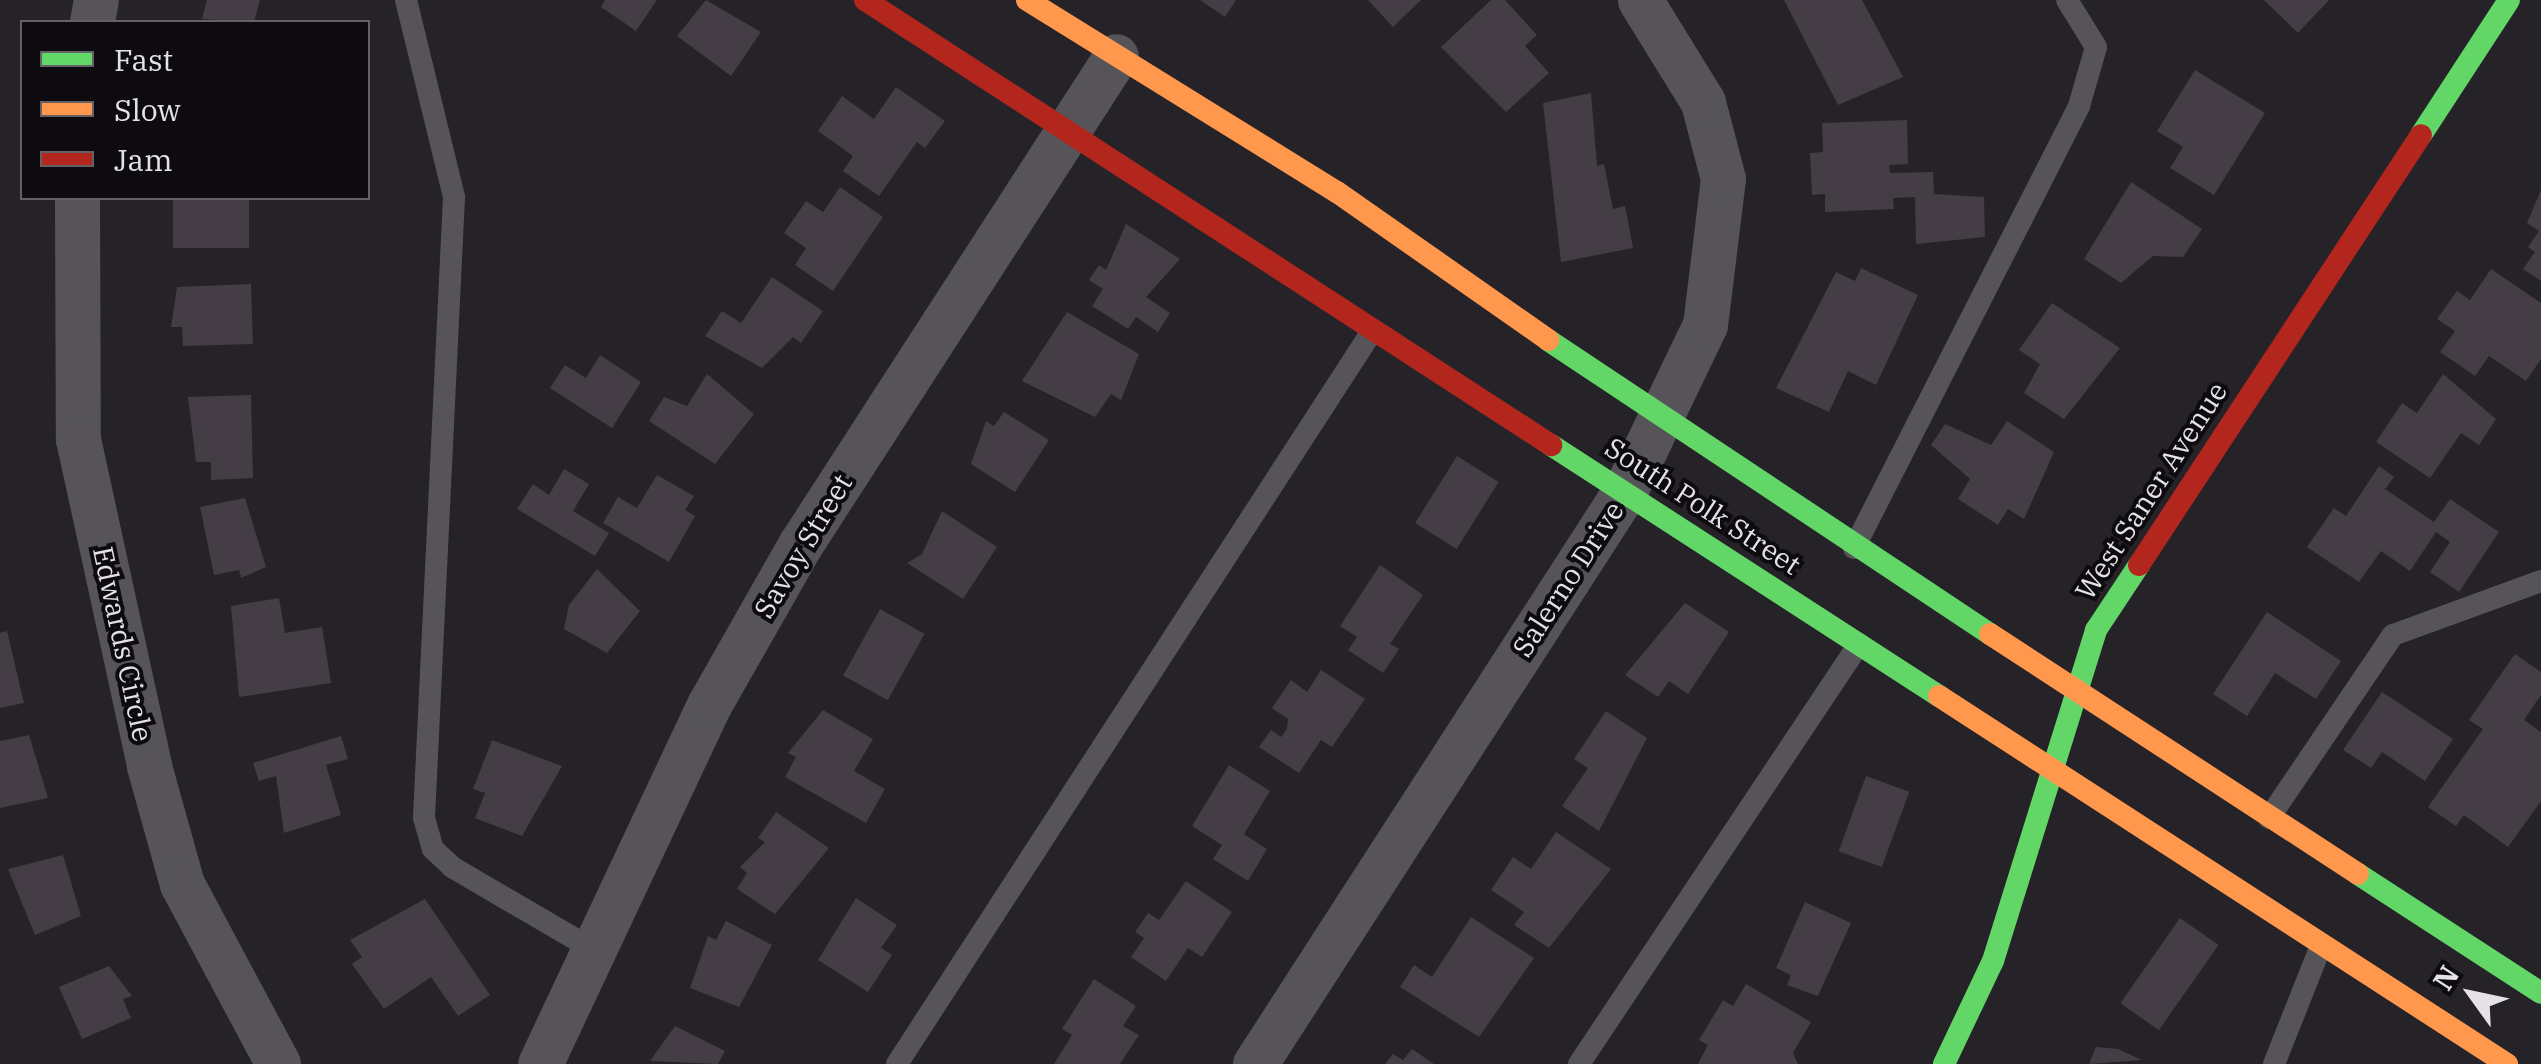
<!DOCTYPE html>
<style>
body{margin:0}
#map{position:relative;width:2541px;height:1064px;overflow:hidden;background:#252228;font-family:"IBM Plex Serif",serif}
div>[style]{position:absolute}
.building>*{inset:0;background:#443d45;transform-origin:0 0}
.lane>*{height:22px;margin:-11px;padding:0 11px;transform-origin:11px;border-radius:11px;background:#565459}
.street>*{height:45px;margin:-22.5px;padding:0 22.5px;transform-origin:22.5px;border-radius:22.5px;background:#565459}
.fast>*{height:22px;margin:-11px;padding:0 11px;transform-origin:11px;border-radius:11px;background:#63d668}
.slow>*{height:22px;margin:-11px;padding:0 11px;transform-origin:11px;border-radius:11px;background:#ff974d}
.jam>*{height:22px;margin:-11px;padding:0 11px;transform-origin:11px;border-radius:11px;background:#b3261e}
span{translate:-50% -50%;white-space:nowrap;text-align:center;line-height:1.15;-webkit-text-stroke:8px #0d0b0f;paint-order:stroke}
.street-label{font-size:28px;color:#e4e1e8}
.legend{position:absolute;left:20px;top:20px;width:350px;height:180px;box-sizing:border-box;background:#0d0b0f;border:2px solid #636166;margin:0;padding:12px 18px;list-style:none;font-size:30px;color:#e4e1e8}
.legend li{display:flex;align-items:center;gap:20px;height:50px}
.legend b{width:50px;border:2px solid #636166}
.north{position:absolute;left:2421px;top:944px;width:100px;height:100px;-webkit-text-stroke:8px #0d0b0f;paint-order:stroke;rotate:303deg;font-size:28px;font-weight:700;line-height:40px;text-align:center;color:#e4e1e8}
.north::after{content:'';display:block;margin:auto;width:35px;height:45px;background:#e4e1e8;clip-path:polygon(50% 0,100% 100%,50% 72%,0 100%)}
</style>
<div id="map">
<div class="building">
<i style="clip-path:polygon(207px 0,260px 0,254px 22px,202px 19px)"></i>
<i style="clip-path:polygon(605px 0,657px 0,636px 31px,601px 7px)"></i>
<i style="clip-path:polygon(706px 0,761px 32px,731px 76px,677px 36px)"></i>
<i style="clip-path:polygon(1200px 0,1236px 0,1225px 17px)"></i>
<i style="clip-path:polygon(1368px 0,1421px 0,1393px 27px)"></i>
<i style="clip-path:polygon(1491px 0,1505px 0,1537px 35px,1525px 46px,1549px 73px,1506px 112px,1441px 47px)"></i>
<i style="clip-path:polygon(1784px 0,1862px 0,1903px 77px,1838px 105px)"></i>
<i style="clip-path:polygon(2264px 0,2329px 0,2298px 33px)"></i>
<i style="clip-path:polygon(2195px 70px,2265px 113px,2214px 195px,2170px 168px,2183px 147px,2157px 131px)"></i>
<i style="clip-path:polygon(896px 87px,945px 121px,925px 148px,917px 142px,879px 196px,843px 171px,853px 156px,818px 131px,842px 96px,874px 119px)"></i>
<i style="clip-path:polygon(1591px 93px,1597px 166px,1604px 164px,1613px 209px,1625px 206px,1633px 248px,1561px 262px,1543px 103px)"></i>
<i style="clip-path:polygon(1907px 120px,1908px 164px,1889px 165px,1890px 173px,1933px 172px,1934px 194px,1984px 197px,1985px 237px,1916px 244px,1915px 197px,1893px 198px,1894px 209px,1825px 212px,1825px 194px,1812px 195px,1810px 153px,1823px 152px,1822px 123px)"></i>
<i style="clip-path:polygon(2131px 182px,2202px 229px,2183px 257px,2153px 256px,2121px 283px,2084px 259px)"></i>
<i style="clip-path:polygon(840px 187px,883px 217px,833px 291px,795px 265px,806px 248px,784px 233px,806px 201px,823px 212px)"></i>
<i style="clip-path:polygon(2541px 190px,2541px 281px,2523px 269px,2535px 252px,2528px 247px,2539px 231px,2527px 223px)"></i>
<i style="left:173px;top:198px;width:76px;height:50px"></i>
<i style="clip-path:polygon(1126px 224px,1180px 259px,1146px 297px,1170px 313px,1158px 332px,1136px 317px,1128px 329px,1092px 306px,1103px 289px,1089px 280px,1099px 265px,1106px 270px)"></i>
<i style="clip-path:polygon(1861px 268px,1918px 295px,1876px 385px,1848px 371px,1829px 412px,1776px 388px,1836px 272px,1855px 281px)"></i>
<i style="clip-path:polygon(2491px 269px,2541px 303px,2541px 359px,2526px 381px,2489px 356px,2475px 376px,2440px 352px,2455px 331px,2437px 319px,2457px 291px,2470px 300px)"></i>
<i style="clip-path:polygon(772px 277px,823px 311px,801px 343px,793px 337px,762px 368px,705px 336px,722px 311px,741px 323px)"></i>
<i style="clip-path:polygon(251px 284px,253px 344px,183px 346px,182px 327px,171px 327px,177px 287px)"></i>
<i style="clip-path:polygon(2052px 303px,2120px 348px,2064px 419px,2024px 393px,2040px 364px,2019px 350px)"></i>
<i style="clip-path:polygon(1067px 312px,1139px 354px,1121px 400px,1111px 394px,1095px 417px,1022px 381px)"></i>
<i style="clip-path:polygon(600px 355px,641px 382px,612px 428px,550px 388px,565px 365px,586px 378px)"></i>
<i style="clip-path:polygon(707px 374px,754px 414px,715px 464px,649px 421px,664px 397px,687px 406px)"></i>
<i style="clip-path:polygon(2443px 374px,2496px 419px,2479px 445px,2461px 433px,2430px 478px,2376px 442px,2402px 403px,2417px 413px)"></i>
<i style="clip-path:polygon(251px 395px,253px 478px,211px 480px,211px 462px,196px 462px,188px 397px)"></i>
<i style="clip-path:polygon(1004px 412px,1049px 440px,1015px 492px,971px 464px,986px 421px,994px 426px)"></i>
<i style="clip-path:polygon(2007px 421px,2054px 452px,2024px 519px,2008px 509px,1998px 525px,1958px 499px,1970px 479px,1931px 445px,1945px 424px,1991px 445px)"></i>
<i style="left:1457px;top:456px;width:49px;height:79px;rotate:32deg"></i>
<i style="clip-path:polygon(2379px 466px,2394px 477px,2385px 489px,2434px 522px,2450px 499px,2499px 532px,2459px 592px,2430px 572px,2450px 542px,2436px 532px,2410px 571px,2381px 551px,2359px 582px,2307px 547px,2334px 508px,2346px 516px)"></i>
<i style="clip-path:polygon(564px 469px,589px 484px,573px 511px,609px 533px,595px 556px,517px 509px,533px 484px,549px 495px)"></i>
<i style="clip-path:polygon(657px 475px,694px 496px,685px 510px,695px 516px,669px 562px,603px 523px,618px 497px,637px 508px)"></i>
<i style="clip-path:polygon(245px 498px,266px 567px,241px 578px,239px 570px,214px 575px,200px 507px)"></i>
<i style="clip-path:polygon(942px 511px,997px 547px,963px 599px,907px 563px,922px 554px)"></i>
<i style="clip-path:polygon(1380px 565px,1423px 595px,1390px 644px,1399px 649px,1383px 673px,1348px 650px,1357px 637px,1340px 626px)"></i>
<i style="clip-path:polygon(597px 569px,640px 611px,607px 653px,564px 629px,569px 605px)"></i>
<i style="clip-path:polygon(279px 598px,285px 633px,322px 627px,331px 683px,239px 697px,231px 606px)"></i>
<i style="clip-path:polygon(1685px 603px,1729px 632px,1688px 694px,1669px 681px,1658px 697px,1625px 675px)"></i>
<i style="left:880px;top:609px;width:51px;height:76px;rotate:29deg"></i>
<i style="clip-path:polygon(2267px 612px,2341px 661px,2316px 699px,2275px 673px,2247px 716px,2213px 694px)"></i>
<i style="clip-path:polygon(7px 631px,24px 703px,0 708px,0 633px)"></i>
<i style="clip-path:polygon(2515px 654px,2541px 672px,2541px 695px,2524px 720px,2541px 732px,2541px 801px,2508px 847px,2464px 815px,2456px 826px,2428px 807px,2483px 729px,2469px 720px)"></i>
<i style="clip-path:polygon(1321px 670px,1365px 699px,1332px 747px,1321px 740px,1299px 773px,1259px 747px,1271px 730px,1281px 737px,1287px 729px,1288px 719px,1272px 708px,1291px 680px,1307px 692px)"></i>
<i style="clip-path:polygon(2382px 692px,2453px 739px,2425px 781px,2382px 752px,2371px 768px,2343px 750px)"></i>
<i style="clip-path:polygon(823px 710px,873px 739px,854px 771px,885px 789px,866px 823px,785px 777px,796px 757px,788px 753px)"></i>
<i style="clip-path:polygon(1606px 711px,1647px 738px,1599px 831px,1562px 806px,1588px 768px,1574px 759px)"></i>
<i style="clip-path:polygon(29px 735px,48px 798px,0 808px,0 741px)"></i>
<i style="clip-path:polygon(341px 736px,348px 759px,326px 765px,341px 815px,284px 833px,276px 776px,259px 781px,253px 763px)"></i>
<i style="clip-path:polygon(492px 740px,562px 766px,522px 836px,475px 818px,485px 793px,473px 789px)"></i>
<i style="clip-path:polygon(1229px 765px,1270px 791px,1244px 834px,1267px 849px,1248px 881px,1213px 859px,1222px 845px,1192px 826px)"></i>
<i style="left:1866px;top:776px;width:46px;height:80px;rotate:20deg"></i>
<i style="clip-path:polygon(776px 812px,829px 848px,775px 914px,737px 889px,747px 873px,740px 867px,765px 842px,758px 838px)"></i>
<i style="clip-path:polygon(1556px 832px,1611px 869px,1549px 948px,1514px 925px,1524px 912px,1491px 890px,1513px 857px,1531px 869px)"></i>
<i style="clip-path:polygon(63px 855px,81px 916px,35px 935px,8px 869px)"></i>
<i style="clip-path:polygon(1186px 881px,1232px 912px,1202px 957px,1188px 948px,1166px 981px,1131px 957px,1144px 938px,1135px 932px,1148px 913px,1159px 920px)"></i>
<i style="clip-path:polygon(856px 898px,897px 925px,881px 948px,892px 955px,868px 992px,818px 960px)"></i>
<i style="clip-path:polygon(425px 899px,490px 995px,458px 1016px,431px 977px,384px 1009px,352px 964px,362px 957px,350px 940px)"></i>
<i style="clip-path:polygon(1805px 902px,1851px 923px,1818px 996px,1787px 985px,1791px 975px,1776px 968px)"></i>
<i style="clip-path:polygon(1471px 917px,1534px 958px,1479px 1037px,1400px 987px,1414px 965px,1432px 977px)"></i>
<i style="left:2180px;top:918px;width:47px;height:104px;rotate:35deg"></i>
<i style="clip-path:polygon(726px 921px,772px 945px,739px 1007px,690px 988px,708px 936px,716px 940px)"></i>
<i style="clip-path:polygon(109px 966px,132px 996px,123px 999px,131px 1018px,82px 1039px,59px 987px)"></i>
<i style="clip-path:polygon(1094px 979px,1136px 1006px,1123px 1026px,1139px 1035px,1120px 1064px,1054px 1064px,1072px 1035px,1062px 1029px)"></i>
<i style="clip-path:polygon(1746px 984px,1811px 1022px,1793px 1053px,1798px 1064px,1698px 1064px,1708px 1045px,1699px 1040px,1723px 1000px,1733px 1006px)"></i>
<i style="clip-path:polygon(675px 1026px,725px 1051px,718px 1064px,650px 1061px)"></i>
<i style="clip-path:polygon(2096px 1047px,2118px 1049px,2142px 1060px,2089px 1064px)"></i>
<i style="clip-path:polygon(1412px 1049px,1434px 1064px,1385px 1064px,1393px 1054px,1403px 1060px)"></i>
</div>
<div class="lane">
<i style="left:406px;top:0;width:203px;rotate:76.3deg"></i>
<i style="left:454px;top:197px;width:622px;rotate:92.77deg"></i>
<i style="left:424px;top:818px;width:32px;rotate:74deg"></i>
<i style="left:433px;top:849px;width:26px;rotate:43deg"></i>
<i style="left:452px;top:867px;width:164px;rotate:30.3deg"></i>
<i style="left:1854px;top:548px;width:496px;rotate:-63deg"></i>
<i style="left:2079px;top:106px;width:61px;rotate:-73.9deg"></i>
<i style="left:2096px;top:47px;width:55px;rotate:-121.7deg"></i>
<i style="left:2269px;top:818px;width:221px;rotate:-55.9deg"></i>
<i style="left:2393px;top:635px;width:158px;rotate:-20deg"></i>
<i style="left:897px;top:1064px;width:875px;rotate:-57.04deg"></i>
<i style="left:1579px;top:1064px;width:505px;rotate:-56.31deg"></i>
<i style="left:2274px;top:1064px;width:127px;rotate:-68.3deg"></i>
</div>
<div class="street">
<i style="left:92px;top:22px;width:22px;rotate:-80deg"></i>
<i style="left:77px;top:198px;width:241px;rotate:89.8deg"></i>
<i style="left:78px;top:439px;width:335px;rotate:77.7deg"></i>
<i style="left:149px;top:766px;width:123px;rotate:74.4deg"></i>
<i style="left:182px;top:884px;width:204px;rotate:61.9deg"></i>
<i style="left:540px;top:1064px;width:397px;rotate:-64.8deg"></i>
<i style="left:709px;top:705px;width:184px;rotate:-60.4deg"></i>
<i style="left:800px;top:545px;width:582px;rotate:-57.13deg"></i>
<i style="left:1255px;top:1064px;width:682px;rotate:-57.15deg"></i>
<i style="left:1625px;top:491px;width:184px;rotate:-64.3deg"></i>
<i style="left:1705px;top:325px;width:147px;rotate:-83deg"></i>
<i style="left:1723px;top:179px;width:80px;rotate:-104.6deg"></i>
<i style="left:1703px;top:102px;width:120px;rotate:-121.7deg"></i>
</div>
<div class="fast">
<i style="left:2421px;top:135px;width:161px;rotate:-56.9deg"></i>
<i style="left:1548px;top:340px;width:531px;rotate:33.63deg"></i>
<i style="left:1551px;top:445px;width:462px;rotate:32.9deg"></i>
<i style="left:2358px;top:874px;width:218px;rotate:33deg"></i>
<i style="left:1944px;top:1064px;width:114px;rotate:-64.6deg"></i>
<i style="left:1993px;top:961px;width:347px;rotate:-72.7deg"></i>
<i style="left:2096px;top:630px;width:78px;rotate:-56.5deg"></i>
</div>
<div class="slow">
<i style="left:1027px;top:0;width:365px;rotate:31.8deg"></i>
<i style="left:1337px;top:192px;width:258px;rotate:35deg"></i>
<i style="left:1990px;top:634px;width:439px;rotate:33.1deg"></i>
<i style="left:1939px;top:696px;width:677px;rotate:32.94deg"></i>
</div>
<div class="jam">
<i style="left:865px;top:0;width:818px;rotate:32.97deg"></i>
<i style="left:2139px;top:565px;width:514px;rotate:-56.74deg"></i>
</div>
<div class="street-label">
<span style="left:2151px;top:491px;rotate:-57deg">West Saner Avenue</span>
<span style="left:1703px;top:506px;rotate:33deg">South Polk Street</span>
<span style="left:803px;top:546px;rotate:-59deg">Savoy Street</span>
<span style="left:1568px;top:579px;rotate:-57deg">Salerno Drive</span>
<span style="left:123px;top:644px;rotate:78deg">Edwards Circle</span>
</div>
<ul class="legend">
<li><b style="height:12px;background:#63d668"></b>Fast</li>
<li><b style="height:12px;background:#ff974d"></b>Slow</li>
<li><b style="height:12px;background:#b3261e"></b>Jam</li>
</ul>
<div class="north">N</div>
</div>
